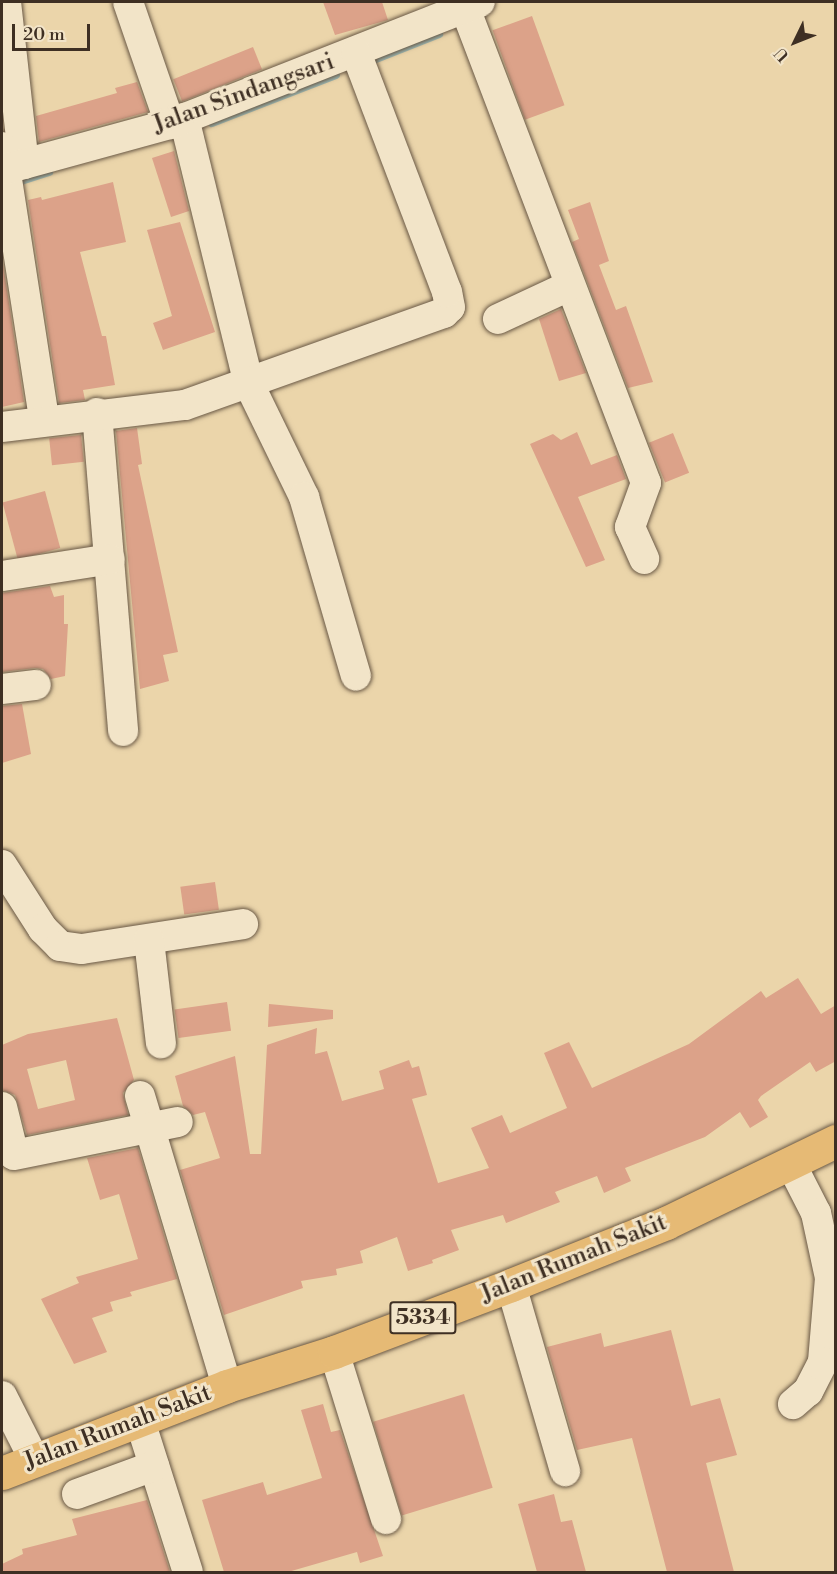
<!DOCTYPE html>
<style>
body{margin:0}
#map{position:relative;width:837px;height:1574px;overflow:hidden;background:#ebd5aa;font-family:"Libre Bodoni",serif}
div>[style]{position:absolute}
.stream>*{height:8px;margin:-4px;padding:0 4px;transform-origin:4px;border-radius:4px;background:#9bb7b2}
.building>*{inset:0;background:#dca289;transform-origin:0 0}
.roads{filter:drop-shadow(0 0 2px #695845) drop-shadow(0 0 2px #695845)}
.minor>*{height:30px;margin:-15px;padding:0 15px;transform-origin:15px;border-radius:15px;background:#f2e4c8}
.major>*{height:33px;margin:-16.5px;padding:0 16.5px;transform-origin:16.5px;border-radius:16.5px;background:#e6ba75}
span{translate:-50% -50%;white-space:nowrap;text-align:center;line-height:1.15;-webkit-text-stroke:6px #f2e4c8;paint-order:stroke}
.shield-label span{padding:2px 4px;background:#f2e4c8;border:2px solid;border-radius:4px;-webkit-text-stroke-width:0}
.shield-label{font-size:22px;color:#3e2f23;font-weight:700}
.street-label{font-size:24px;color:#3e2f23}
.frame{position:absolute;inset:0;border:3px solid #3e2f23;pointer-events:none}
.north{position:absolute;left:765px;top:12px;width:60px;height:60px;-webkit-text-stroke:4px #f2e4c8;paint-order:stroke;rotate:227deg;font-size:16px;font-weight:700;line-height:24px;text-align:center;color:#3e2f23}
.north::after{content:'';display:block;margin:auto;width:21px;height:27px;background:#3e2f23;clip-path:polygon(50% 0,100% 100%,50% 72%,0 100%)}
.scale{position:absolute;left:12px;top:24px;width:78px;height:27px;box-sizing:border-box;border:3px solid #3e2f23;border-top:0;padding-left:8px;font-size:18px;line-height:21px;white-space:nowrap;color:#3e2f23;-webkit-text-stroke:4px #f2e4c8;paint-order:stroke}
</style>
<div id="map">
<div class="stream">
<i style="left:376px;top:59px;width:68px;rotate:-21.6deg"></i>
<i style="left:212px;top:123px;width:133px;rotate:-21.2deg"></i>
<i style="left:15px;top:183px;width:36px;rotate:-18deg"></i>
</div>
<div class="building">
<i style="clip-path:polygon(323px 2px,382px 2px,388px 20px,335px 35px)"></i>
<i style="left:532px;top:16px;width:95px;height:42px;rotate:70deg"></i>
<i style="left:253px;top:47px;width:24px;height:86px;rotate:68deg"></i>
<i style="clip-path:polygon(137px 82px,148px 112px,39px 142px,36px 116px,117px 93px,115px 88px)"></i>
<i style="clip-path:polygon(174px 151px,189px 211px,171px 217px,152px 158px)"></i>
<i style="clip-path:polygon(113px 182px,126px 242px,80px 252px,102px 336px,106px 336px,115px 385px,83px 390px,85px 400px,59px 403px,28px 200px,41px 197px,42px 200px)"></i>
<i style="clip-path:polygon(590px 202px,609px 261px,599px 265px,616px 310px,626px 306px,653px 382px,628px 388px,572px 242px,579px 239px,568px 210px)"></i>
<i style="clip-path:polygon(180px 222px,215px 332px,163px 350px,153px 323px,172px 316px,147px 230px)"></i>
<i style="clip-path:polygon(2px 257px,24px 402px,2px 407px)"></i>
<i style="clip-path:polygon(561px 309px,586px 373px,559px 381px,539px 319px)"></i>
<i style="clip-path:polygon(137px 428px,142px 464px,138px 465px,178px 652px,163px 655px,169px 681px,140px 689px,116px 431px)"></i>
<i style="clip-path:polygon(577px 432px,591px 465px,617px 455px,626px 479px,578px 497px,605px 560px,586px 567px,530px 444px,553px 434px,561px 440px)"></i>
<i style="left:673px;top:433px;width:43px;height:26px;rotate:68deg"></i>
<i style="left:81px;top:435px;width:27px;height:32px;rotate:84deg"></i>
<i style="left:45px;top:491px;width:59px;height:44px;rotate:75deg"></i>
<i style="clip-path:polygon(50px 586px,54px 597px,64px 595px,64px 624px,68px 624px,65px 676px,51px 679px,43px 669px,35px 668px,2px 672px,2px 593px)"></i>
<i style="clip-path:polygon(22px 704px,31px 754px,2px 763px,2px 706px)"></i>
<i style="left:215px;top:882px;width:28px;height:35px;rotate:82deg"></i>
<i style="clip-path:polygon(798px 978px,821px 1014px,836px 1005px,836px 1061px,816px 1072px,810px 1062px,761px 1096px,758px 1100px,768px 1117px,750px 1128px,740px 1112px,705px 1137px,625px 1168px,631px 1181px,604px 1193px,597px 1176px,555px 1192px,560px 1202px,506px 1223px,503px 1215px,451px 1230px,459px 1250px,432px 1260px,433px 1263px,408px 1271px,397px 1237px,360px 1251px,363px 1263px,336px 1269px,337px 1275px,301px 1281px,303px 1288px,224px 1315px,180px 1170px,220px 1158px,205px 1112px,193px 1115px,183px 1106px,175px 1076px,235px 1056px,250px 1154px,261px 1154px,267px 1045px,317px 1028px,315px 1054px,327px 1051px,342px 1101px,384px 1089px,379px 1071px,409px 1060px,412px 1068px,419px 1066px,427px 1095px,412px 1099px,438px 1183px,489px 1168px,471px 1128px,502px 1115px,510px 1133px,567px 1108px,544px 1053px,569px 1042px,592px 1088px,689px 1044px,761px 991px,766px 998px)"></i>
<i style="left:227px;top:1002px;width:29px;height:53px;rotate:82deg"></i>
<i style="clip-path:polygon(269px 1004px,333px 1010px,333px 1019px,268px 1027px)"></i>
<i style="clip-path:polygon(evenodd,117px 1018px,134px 1080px,123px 1093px,128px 1115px,27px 1135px,15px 1095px,2px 1090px,2px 1045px,28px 1034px,117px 1018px,66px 1060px,75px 1100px,38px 1109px,27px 1069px,66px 1060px)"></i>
<i style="clip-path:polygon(138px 1148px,177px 1279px,130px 1292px,132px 1296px,110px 1302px,113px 1311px,92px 1318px,107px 1352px,74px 1364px,41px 1299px,79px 1283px,76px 1277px,138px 1259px,119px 1194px,100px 1200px,87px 1158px)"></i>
<i style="clip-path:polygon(671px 1330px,691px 1406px,720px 1398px,737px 1455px,706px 1463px,734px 1572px,667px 1572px,632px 1438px,577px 1450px,547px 1347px,601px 1333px,604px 1347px)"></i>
<i style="left:464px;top:1394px;width:98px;height:95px;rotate:73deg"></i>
<i style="clip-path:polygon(323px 1404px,331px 1432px,340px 1430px,383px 1556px,360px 1563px,357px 1552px,288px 1572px,224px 1572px,202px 1500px,263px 1482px,267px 1495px,322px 1478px,301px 1410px)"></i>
<i style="clip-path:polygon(554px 1494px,561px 1522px,572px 1520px,586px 1572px,537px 1572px,518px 1504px)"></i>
<i style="clip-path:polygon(147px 1500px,170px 1572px,2px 1572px,2px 1564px,23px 1554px,22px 1549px,77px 1535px,72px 1519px)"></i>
</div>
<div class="roads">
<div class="minor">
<i style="left:6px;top:2px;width:163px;rotate:83.7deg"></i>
<i style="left:128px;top:2px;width:129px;rotate:71deg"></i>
<i style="left:465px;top:8px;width:508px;rotate:69.14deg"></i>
<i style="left:646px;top:483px;width:47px;rotate:110deg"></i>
<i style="left:630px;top:527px;width:35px;rotate:66deg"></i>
<i style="left:184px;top:118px;width:274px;rotate:76.3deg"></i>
<i style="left:249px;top:384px;width:126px;rotate:64deg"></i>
<i style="left:304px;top:497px;width:186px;rotate:73.8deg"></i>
<i style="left:2px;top:147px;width:275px;rotate:81.2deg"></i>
<i style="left:2px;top:170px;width:174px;rotate:-15.3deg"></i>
<i style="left:170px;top:124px;width:333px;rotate:-21.5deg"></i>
<i style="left:498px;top:319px;width:78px;rotate:-24.9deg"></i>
<i style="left:97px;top:413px;width:319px;rotate:85.3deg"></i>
<i style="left:2px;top:427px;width:184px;rotate:-6.9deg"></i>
<i style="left:185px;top:405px;width:275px;rotate:-19.6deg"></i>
<i style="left:444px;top:313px;width:8px;rotate:-45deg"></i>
<i style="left:450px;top:307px;width:15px;rotate:-101deg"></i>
<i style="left:447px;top:292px;width:256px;rotate:-110.8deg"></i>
<i style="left:2px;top:576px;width:109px;rotate:-8.9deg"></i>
<i style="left:2px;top:689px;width:34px;rotate:-7deg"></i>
<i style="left:2px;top:865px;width:76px;rotate:57.4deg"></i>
<i style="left:43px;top:929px;width:24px;rotate:45deg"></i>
<i style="left:60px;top:946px;width:22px;rotate:8deg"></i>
<i style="left:82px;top:949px;width:163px;rotate:-8.8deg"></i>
<i style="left:149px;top:940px;width:104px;rotate:83.4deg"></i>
<i style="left:140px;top:1096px;width:303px;rotate:73.3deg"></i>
<i style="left:2px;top:1107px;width:49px;rotate:76deg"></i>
<i style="left:14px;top:1155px;width:167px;rotate:-11.4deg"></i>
<i style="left:791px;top:1164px;width:55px;rotate:63deg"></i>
<i style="left:816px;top:1213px;width:66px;rotate:77.8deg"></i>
<i style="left:830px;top:1278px;width:84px;rotate:94.8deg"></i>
<i style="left:823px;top:1362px;width:33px;rotate:117deg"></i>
<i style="left:808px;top:1391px;width:20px;rotate:139deg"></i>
<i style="left:511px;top:1285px;width:194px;rotate:73.8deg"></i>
<i style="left:334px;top:1352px;width:175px;rotate:72.7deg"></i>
<i style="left:2px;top:1396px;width:73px;rotate:63.1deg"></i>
<i style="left:140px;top:1421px;width:158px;rotate:72.4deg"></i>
<i style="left:77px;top:1494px;width:82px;rotate:-20deg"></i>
</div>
<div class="major">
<i style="left:2px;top:1473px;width:241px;rotate:-21.1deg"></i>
<i style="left:227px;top:1386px;width:112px;rotate:-17.6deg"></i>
<i style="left:334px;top:1352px;width:189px;rotate:-20.7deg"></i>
<i style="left:511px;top:1285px;width:167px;rotate:-21.8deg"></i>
<i style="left:666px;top:1223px;width:189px;rotate:-25.8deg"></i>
</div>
</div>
<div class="shield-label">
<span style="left:423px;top:1318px">5334</span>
</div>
<div class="street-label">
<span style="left:244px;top:94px;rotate:-20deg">Jalan Sindangsari</span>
<span style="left:574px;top:1259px;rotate:-22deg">Jalan Rumah Sakit</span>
<span style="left:118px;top:1428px;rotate:-21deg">Jalan Rumah Sakit</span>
</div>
<div class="frame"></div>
<div class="north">U</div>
<div class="scale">20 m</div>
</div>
